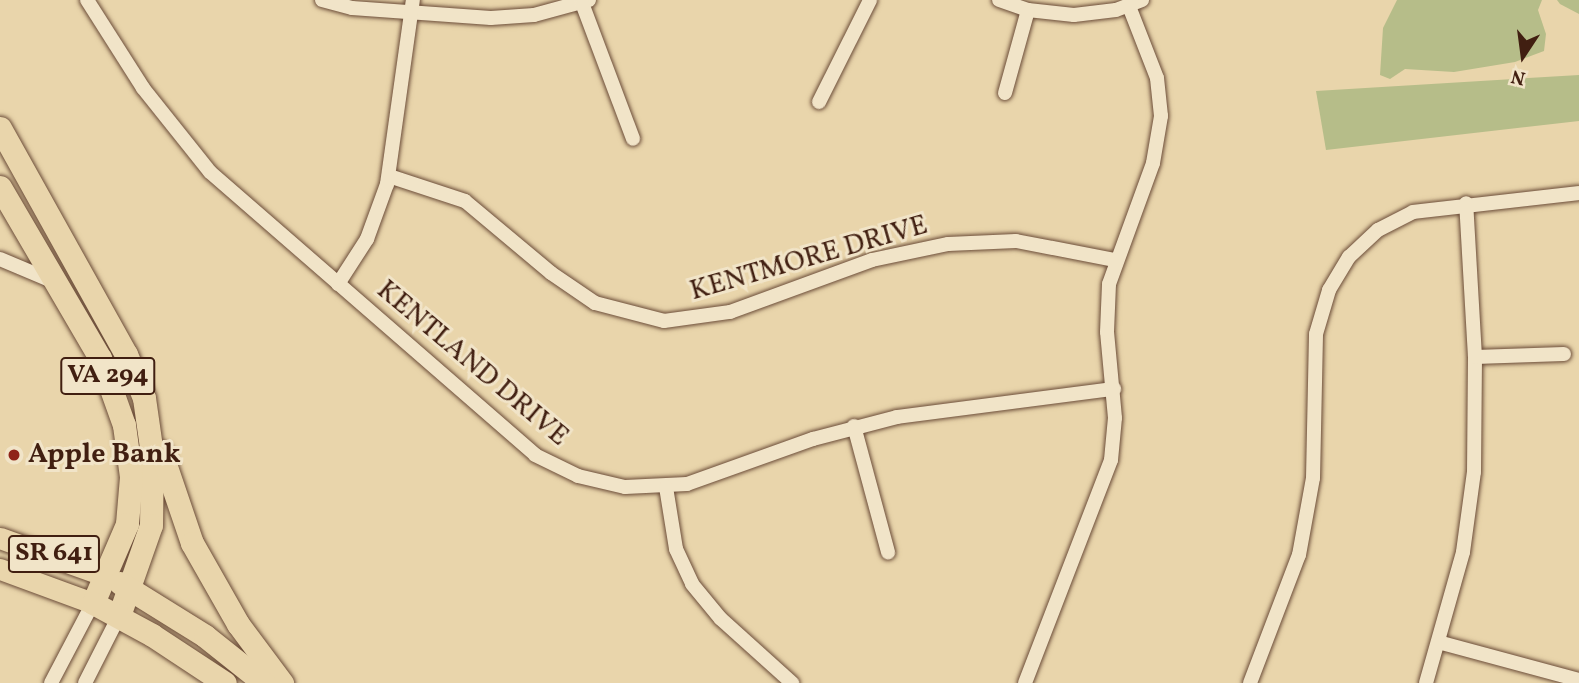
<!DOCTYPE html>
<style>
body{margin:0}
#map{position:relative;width:1579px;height:683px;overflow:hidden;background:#e9d5ab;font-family:Vollkorn,serif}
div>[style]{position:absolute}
.green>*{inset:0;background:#b6bd89}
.roads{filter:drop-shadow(0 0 2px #6b4c38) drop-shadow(0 0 2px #6b4c38)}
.minor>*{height:14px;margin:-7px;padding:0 7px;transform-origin:7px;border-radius:7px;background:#f1e4c8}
.primary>*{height:21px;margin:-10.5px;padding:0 10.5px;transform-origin:10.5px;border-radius:10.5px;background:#e9d5ab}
.trunk>*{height:23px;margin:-11.5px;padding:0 11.5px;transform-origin:11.5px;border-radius:11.5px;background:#e9d5ab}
.dots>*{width:19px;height:19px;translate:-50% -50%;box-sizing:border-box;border:4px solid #f1e4c8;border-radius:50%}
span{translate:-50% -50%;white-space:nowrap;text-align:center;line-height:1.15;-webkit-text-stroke:6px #f1e4c8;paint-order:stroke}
.shield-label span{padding:2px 5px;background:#f1e4c8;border:2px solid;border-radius:5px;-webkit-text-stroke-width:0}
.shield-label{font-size:26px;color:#411f11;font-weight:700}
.street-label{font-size:28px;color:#411f11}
.poi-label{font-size:28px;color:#411f11;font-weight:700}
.left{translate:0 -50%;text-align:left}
.north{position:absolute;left:1488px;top:21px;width:70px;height:70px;-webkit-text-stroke:5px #f1e4c8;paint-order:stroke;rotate:193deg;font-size:19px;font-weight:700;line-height:28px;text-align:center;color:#411f11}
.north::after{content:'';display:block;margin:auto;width:24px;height:32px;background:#411f11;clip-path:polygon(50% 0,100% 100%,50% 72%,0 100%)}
</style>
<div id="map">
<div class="green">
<i style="clip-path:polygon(1397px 0,1542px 0,1538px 10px,1546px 34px,1544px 51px,1515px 62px,1454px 72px,1405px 69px,1390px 79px,1380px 75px,1383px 28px)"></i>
<i style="clip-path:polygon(1557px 0,1579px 0,1579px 14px,1560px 4px)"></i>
<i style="clip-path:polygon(1579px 75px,1579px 121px,1326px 150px,1316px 91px)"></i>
</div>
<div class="roads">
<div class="minor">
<i style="left:87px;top:0;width:104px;rotate:57.5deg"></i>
<i style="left:143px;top:88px;width:107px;rotate:51.4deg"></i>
<i style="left:210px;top:172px;width:431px;rotate:41deg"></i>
<i style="left:535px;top:455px;width:48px;rotate:26deg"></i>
<i style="left:578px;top:476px;width:48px;rotate:13.2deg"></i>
<i style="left:625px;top:487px;width:62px;rotate:-2.8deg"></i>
<i style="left:687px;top:484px;width:134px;rotate:-19.7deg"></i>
<i style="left:813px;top:439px;width:87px;rotate:-14.7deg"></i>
<i style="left:897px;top:417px;width:219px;rotate:-7.4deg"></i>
<i style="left:322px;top:0;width:31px;rotate:15deg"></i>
<i style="left:352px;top:8px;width:139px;rotate:4.1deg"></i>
<i style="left:491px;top:18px;width:43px;rotate:-4deg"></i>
<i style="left:534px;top:15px;width:57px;rotate:-15.3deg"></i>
<i style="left:999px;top:0;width:31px;rotate:19deg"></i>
<i style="left:1028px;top:10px;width:46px;rotate:6.2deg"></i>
<i style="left:1074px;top:15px;width:42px;rotate:-6.8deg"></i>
<i style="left:1116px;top:10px;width:28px;rotate:-21deg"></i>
<i style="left:582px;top:3px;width:145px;rotate:69.4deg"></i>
<i style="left:1005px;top:93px;width:86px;rotate:-74.5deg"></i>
<i style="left:819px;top:102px;width:114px;rotate:-63.4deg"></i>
<i style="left:389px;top:176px;width:80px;rotate:18.2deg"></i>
<i style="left:465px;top:201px;width:112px;rotate:39.9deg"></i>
<i style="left:551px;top:273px;width:53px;rotate:34.3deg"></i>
<i style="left:595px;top:303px;width:71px;rotate:14.6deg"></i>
<i style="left:664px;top:321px;width:67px;rotate:-7.8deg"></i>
<i style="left:730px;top:312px;width:151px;rotate:-20.1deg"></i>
<i style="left:872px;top:260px;width:78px;rotate:-11.9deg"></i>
<i style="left:948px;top:244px;width:68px;rotate:-2.5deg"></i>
<i style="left:1016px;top:241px;width:101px;rotate:10.9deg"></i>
<i style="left:0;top:259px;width:54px;rotate:22.8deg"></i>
<i style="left:338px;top:284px;width:54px;rotate:-57.2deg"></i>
<i style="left:367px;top:239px;width:59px;rotate:-70deg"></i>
<i style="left:387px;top:184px;width:186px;rotate:-82deg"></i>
<i style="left:1475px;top:357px;width:89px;rotate:-1.9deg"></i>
<i style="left:854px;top:426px;width:131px;rotate:74.9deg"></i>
<i style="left:666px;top:487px;width:63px;rotate:80.8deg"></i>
<i style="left:676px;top:549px;width:38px;rotate:65deg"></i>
<i style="left:692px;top:584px;width:45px;rotate:50.4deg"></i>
<i style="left:721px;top:619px;width:96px;rotate:42deg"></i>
<i style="left:1438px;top:642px;width:146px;rotate:15.1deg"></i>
<i style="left:51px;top:683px;width:90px;rotate:-62.3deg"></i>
<i style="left:85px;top:683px;width:75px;rotate:-63.1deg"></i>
<i style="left:1025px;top:683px;width:239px;rotate:-68.9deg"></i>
<i style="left:1111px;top:460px;width:42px;rotate:-84.6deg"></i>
<i style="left:1115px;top:418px;width:86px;rotate:-95.3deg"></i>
<i style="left:1107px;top:332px;width:48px;rotate:-87.6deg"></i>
<i style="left:1109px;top:284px;width:129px;rotate:-70deg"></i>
<i style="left:1153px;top:163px;width:48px;rotate:-80.3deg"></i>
<i style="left:1161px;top:116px;width:38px;rotate:-96deg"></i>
<i style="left:1157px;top:78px;width:77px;rotate:-111.3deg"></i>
<i style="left:1250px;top:683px;width:137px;rotate:-69.1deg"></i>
<i style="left:1299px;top:555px;width:78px;rotate:-79.7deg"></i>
<i style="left:1313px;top:478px;width:144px;rotate:-88.8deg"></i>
<i style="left:1316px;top:334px;width:46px;rotate:-73.5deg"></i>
<i style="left:1329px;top:290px;width:39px;rotate:-59deg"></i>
<i style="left:1349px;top:257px;width:40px;rotate:-43deg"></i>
<i style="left:1378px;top:230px;width:39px;rotate:-27deg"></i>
<i style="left:1413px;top:212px;width:167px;rotate:-6.5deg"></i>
<i style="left:1426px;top:683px;width:136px;rotate:-74.2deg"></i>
<i style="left:1463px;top:552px;width:81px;rotate:-82.2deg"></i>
<i style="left:1474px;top:472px;width:115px;rotate:-89.5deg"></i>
<i style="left:1475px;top:357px;width:154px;rotate:-93.3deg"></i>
</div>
<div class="primary">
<i style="left:0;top:538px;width:113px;rotate:19.7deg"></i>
<i style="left:0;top:569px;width:99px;rotate:20.1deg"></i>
</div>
<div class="trunk">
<i style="left:0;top:128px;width:259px;rotate:60.9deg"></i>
<i style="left:126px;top:354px;width:48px;rotate:67.8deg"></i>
<i style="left:144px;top:398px;width:57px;rotate:81.9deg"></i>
<i style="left:152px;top:454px;width:71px;rotate:90.8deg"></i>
<i style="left:151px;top:525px;width:96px;rotate:109.4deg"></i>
<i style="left:0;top:187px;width:198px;rotate:59.7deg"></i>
<i style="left:100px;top:358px;width:71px;rotate:70.3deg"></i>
<i style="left:124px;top:425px;width:52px;rotate:82.3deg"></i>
<i style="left:131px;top:477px;width:47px;rotate:94.9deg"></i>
<i style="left:127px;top:524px;width:86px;rotate:113.3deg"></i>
<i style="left:93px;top:603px;width:67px;rotate:28.5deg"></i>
<i style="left:152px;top:635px;width:87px;rotate:33.3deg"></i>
<i style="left:161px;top:452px;width:96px;rotate:71.2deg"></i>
<i style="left:192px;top:543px;width:93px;rotate:60.4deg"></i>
<i style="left:238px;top:624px;width:74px;rotate:53.3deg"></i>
<i style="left:120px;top:583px;width:100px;rotate:31.9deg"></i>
<i style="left:205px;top:636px;width:75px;rotate:38.5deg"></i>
</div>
</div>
<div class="dots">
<i style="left:14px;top:455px;background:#8f2418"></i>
</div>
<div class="shield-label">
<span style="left:108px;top:376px">VA 294</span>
<span style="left:54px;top:554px">SR 641</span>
</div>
<div class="street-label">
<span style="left:809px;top:259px;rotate:-16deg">KENTMORE DRIVE</span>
<span style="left:472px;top:364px;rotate:40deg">KENTLAND DRIVE</span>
</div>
<div class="poi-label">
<span class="left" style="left:28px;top:455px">Apple Bank</span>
</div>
<div class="north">N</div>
</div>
